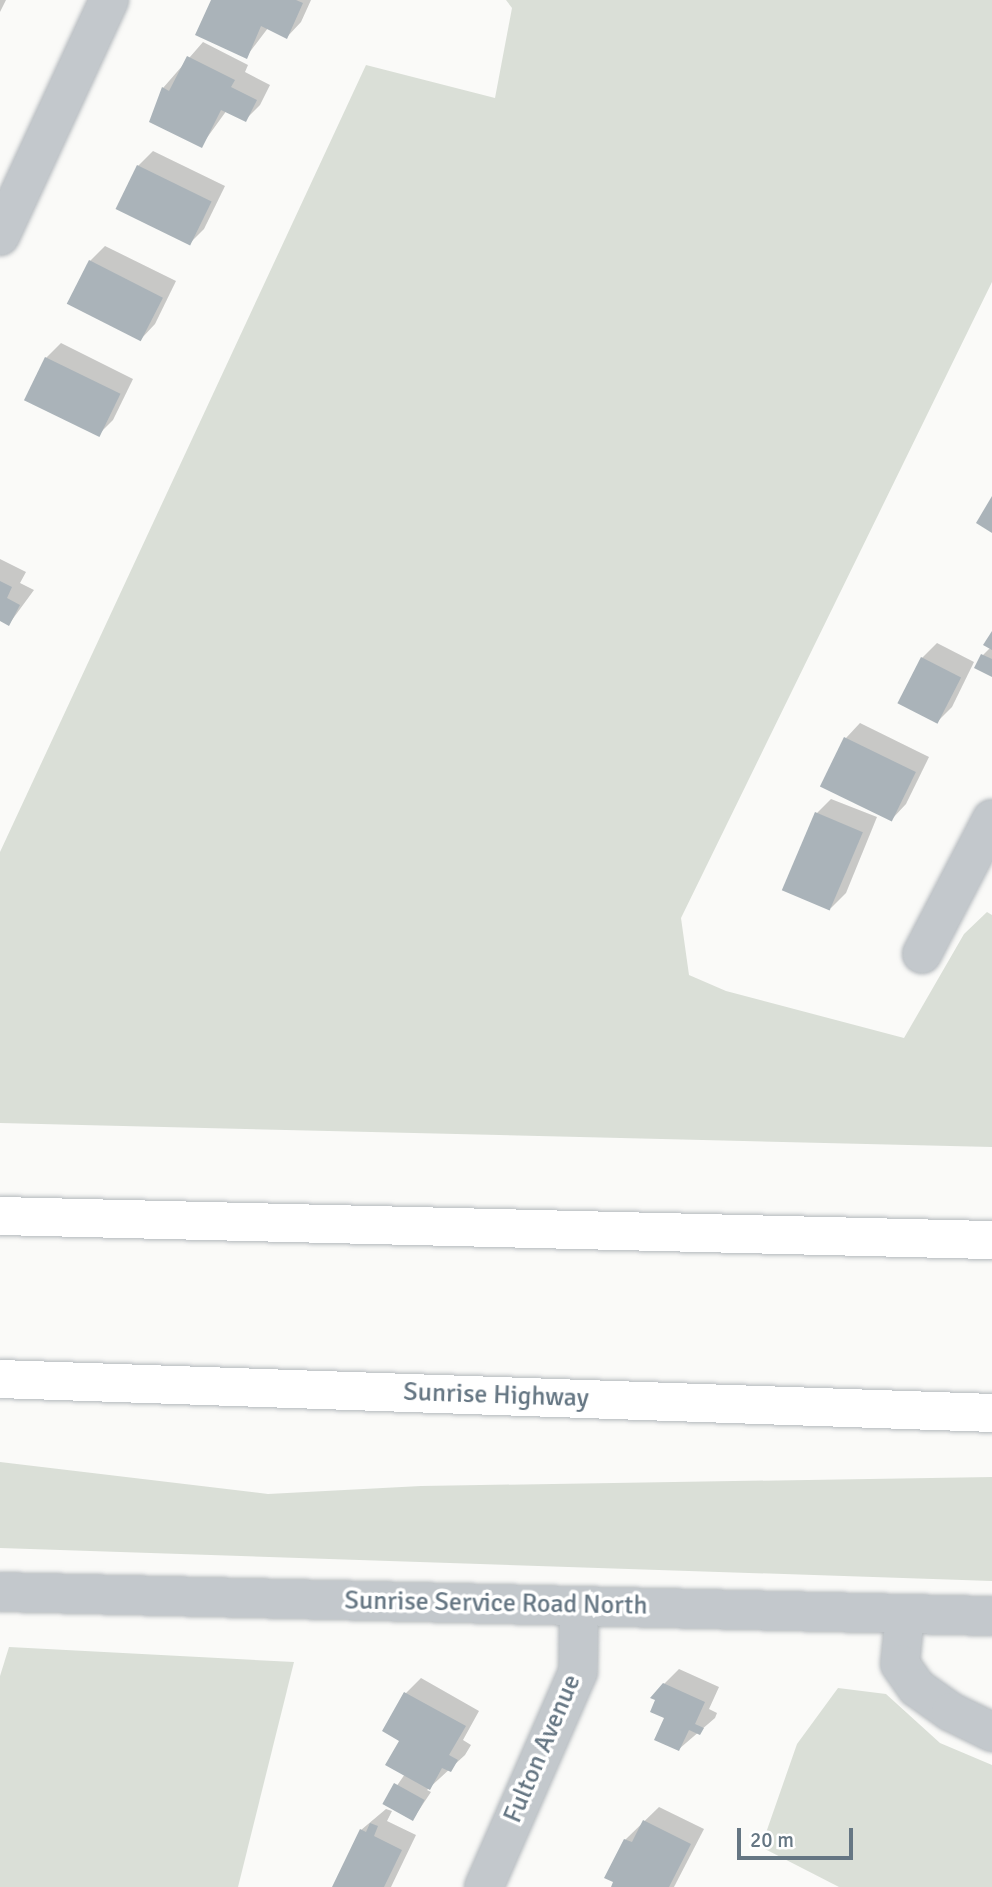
<!DOCTYPE html>
<style>
body{margin:0}
#map{position:relative;width:992px;height:1887px;overflow:hidden;background:#fafaf8;font-family:Signika,sans-serif}
div>[style]{position:absolute}
.green>*{inset:0;background:#dadfd7}
.shadow>*{inset:0;background:#0003}
.building>*{inset:0;background:#aab3b9;transform-origin:0 0}
.roads{filter:drop-shadow(0 0 2px #b4b9bd) drop-shadow(0 0 2px #b4b9bd)}
.minor>*{height:38px;margin:-19px;padding:0 19px;transform-origin:19px;border-radius:19px;background:#c3c8cc}
.tertiary>*{height:38px;margin:-19px;padding:0 19px;transform-origin:19px;border-radius:19px;background:#c3c8cc}
.motorway>*{height:38px;margin:-19px;padding:0 19px;transform-origin:19px;border-radius:19px;background:#fff}
span{translate:-50% -50%;white-space:nowrap;text-align:center;line-height:1.15;-webkit-text-stroke:7px #fff;paint-order:stroke}
.street-label{font-size:26px;color:#657683}
.scale{position:absolute;left:737px;top:1828px;width:116px;height:32px;box-sizing:border-box;border:4px solid #657683;border-top:0;padding-left:9px;font-size:21px;line-height:24px;white-space:nowrap;color:#657683;-webkit-text-stroke:5px #fff;paint-order:stroke}
</style>
<div id="map">
<div class="green">
<i style="clip-path:polygon(506px 0,992px 0,992px 282px,681px 918px,689px 975px,726px 991px,904px 1038px,964px 934px,987px 912px,992px 915px,992px 1147px,0 1123px,0 852px,366px 65px,495px 98px,512px 8px)"></i>
<i style="clip-path:polygon(0 1462px,268px 1494px,421px 1486px,992px 1477px,992px 1581px,0 1548px)"></i>
<i style="clip-path:polygon(9px 1647px,294px 1662px,238px 1887px,0 1887px,0 1676px)"></i>
<i style="clip-path:polygon(838px 1688px,886px 1694px,940px 1743px,992px 1765px,992px 1887px,839px 1887px,761px 1847px,797px 1744px)"></i>
</div>
<div class="shadow">
<i style="clip-path:polygon(0 0,6px 0,0 12px)"></i>
<i style="clip-path:polygon(213px 0,311px 0,301px 22px,287px 37px,268px 28px,246px 57px)"></i>
<i style="clip-path:polygon(203px 42px,248px 65px,245px 72px,270px 85px,260px 105px,245px 120px,227px 110px,201px 146px,163px 88px)"></i>
<i style="clip-path:polygon(153px 151px,225px 186px,204px 229px,189px 244px,117px 208px,138px 166px)"></i>
<i style="clip-path:polygon(105px 246px,176px 281px,155px 324px,141px 339px,90px 261px)"></i>
<i style="clip-path:polygon(61px 343px,133px 379px,113px 420px,98px 435px,46px 358px)"></i>
<i style="clip-path:polygon(0 559px,26px 572px,20px 583px,34px 590px,9px 624px,0 619px)"></i>
<i style="clip-path:polygon(992px 634px,992px 675px,983px 655px,991px 647px)"></i>
<i style="clip-path:polygon(937px 643px,974px 662px,952px 707px,937px 722px,922px 658px)"></i>
<i style="clip-path:polygon(860px 723px,929px 757px,906px 804px,892px 819px,846px 738px)"></i>
<i style="clip-path:polygon(831px 799px,877px 817px,846px 893px,831px 908px,817px 813px)"></i>
<i style="clip-path:polygon(679px 1669px,719px 1687px,709px 1709px,717px 1713px,715px 1718px,679px 1749px,666px 1717px,664px 1684px)"></i>
<i style="clip-path:polygon(421px 1678px,479px 1711px,463px 1740px,471px 1745px,465px 1755px,427px 1790px,431px 1792px,413px 1819px,385px 1803px,405px 1774px,402px 1740px,384px 1730px,406px 1693px)"></i>
<i style="clip-path:polygon(659px 1807px,704px 1829px,674px 1887px,613px 1887px,625px 1840px)"></i>
<i style="clip-path:polygon(386px 1809px,392px 1811px,387px 1821px,416px 1835px,391px 1887px,335px 1887px,361px 1830px)"></i>
</div>
<div class="building">
<i style="clip-path:polygon(211px 0,296px 0,303px 3px,287px 39px,261px 26px,247px 59px,195px 35px)"></i>
<i style="clip-path:polygon(187px 56px,235px 80px,231px 87px,257px 100px,246px 122px,221px 110px,202px 148px,149px 122px,162px 87px,169px 91px)"></i>
<i style="left:137px;top:165px;width:83px;height:49px;rotate:26deg"></i>
<i style="left:89px;top:260px;width:83px;height:49px;rotate:27deg"></i>
<i style="left:45px;top:357px;width:84px;height:48px;rotate:26deg"></i>
<i style="clip-path:polygon(992px 496px,992px 533px,976px 523px)"></i>
<i style="clip-path:polygon(0 581px,12px 587px,7px 598px,20px 605px,9px 626px,0 621px)"></i>
<i style="clip-path:polygon(992px 631px,992px 650px,983px 645px)"></i>
<i style="clip-path:polygon(981px 654px,992px 659px,992px 677px,974px 668px)"></i>
<i style="left:921px;top:657px;width:45px;height:52px;rotate:27deg"></i>
<i style="left:844px;top:737px;width:80px;height:55px;rotate:26deg"></i>
<i style="left:815px;top:812px;width:52px;height:85px;rotate:23deg"></i>
<i style="clip-path:polygon(663px 1683px,705px 1702px,695px 1724px,704px 1728px,700px 1735px,689px 1730px,679px 1751px,654px 1740px,664px 1718px,650px 1712px,655px 1700px,650px 1698px)"></i>
<i style="clip-path:polygon(404px 1692px,466px 1726px,449px 1755px,458px 1760px,451px 1772px,442px 1768px,430px 1790px,385px 1765px,399px 1741px,382px 1731px)"></i>
<i style="left:394px;top:1783px;width:35px;height:24px;rotate:29deg"></i>
<i style="clip-path:polygon(643px 1820px,691px 1844px,669px 1887px,611px 1887px,613px 1882px,604px 1878px,624px 1839px,632px 1842px)"></i>
<i style="clip-path:polygon(370px 1823px,378px 1826px,374px 1836px,402px 1850px,384px 1887px,332px 1887px,360px 1829px,366px 1832px)"></i>
</div>
<div class="roads">
<div class="minor">
<i style="left:0;top:236px;width:260px;rotate:-65.2deg"></i>
<i style="left:922px;top:954px;width:152px;rotate:-62.6deg"></i>
<i style="left:905px;top:1614px;width:50px;rotate:95.7deg"></i>
<i style="left:900px;top:1664px;width:29px;rotate:55deg"></i>
<i style="left:917px;top:1688px;width:42px;rotate:35.2deg"></i>
<i style="left:951px;top:1712px;width:46px;rotate:26deg"></i>
<i style="left:484px;top:1887px;width:235px;rotate:-66.4deg"></i>
<i style="left:578px;top:1672px;width:66px;rotate:-89.1deg"></i>
</div>
<div class="tertiary">
<i style="left:0;top:1592px;width:992px;rotate:1.39deg"></i>
</div>
<div class="motorway">
<i style="left:0;top:1216px;width:992px;rotate:1.39deg"></i>
<i style="left:0;top:1379px;width:993px;rotate:1.96deg"></i>
</div>
</div>
<div class="street-label">
<span style="left:496px;top:1396px;rotate:2deg">Sunrise Highway</span>
<span style="left:496px;top:1604px;rotate:1deg">Sunrise Service Road North</span>
<span style="left:543px;top:1749px;rotate:-67deg">Fulton Avenue</span>
</div>
<div class="scale">20 m</div>
</div>
